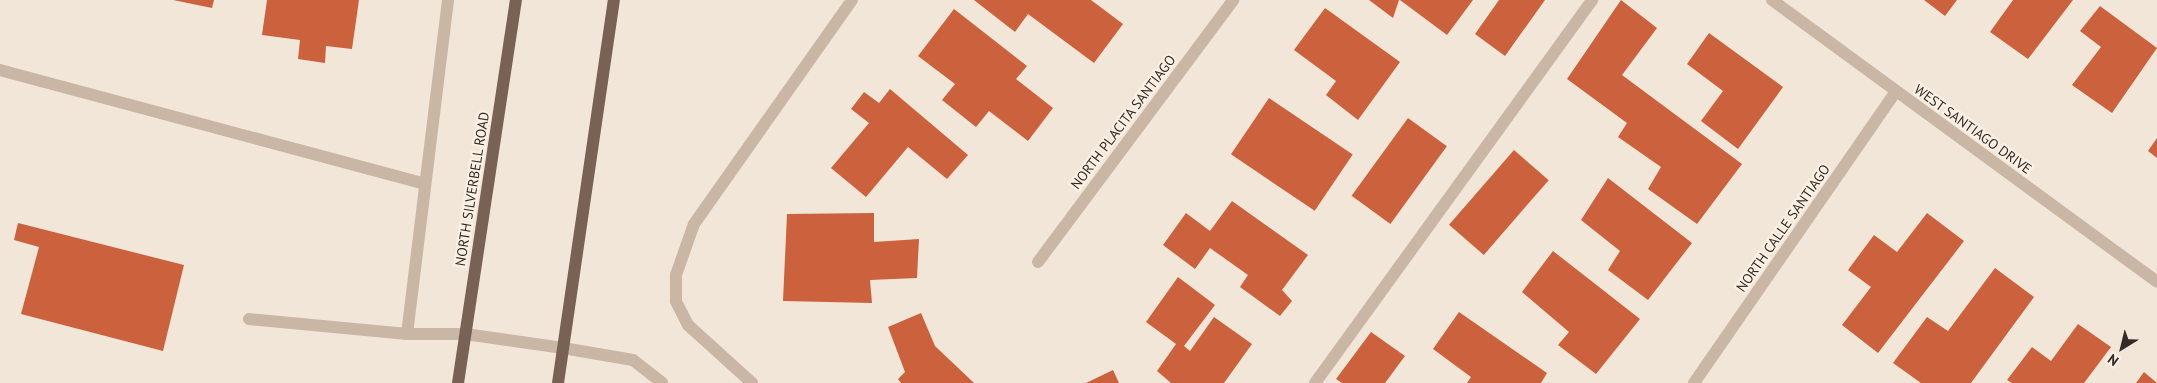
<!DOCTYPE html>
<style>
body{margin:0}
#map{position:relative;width:2157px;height:383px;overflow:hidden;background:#f2e6d8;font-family:"PT Sans",sans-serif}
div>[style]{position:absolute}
.building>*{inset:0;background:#cb623d;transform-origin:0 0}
.minor>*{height:12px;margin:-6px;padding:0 6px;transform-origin:6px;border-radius:6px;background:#cab6a4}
.major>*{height:12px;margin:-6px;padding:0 6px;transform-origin:6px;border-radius:6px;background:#786256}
span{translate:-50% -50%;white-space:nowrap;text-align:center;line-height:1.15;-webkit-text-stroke:4.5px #faf0e4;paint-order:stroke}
.street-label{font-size:14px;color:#352b26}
.north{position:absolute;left:2097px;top:323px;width:50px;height:50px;-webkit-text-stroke:4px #faf0e4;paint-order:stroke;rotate:216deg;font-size:14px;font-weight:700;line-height:20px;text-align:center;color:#352b26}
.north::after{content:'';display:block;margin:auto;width:18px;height:22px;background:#352b26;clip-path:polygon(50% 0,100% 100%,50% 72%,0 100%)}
</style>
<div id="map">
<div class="building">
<i style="clip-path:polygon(173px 0,214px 0,212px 8px)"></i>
<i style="clip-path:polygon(267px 0,359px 0,352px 49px,326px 46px,325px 63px,298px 59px,300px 40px,262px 35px)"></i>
<i style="clip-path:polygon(974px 0,1091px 0,1123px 24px,1094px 63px,1028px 14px,1015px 32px)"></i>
<i style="clip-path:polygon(1369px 0,1399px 0,1393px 18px)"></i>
<i style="clip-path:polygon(1400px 0,1473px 0,1447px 35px)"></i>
<i style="clip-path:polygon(1499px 0,1545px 0,1505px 56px,1475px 34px)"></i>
<i style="clip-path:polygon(1621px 0,1657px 28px,1622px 75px,1742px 164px,1697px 224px,1648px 189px,1661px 167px,1618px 137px,1627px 123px,1567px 79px)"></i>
<i style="clip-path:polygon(1924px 0,1957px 0,1945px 16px)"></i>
<i style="clip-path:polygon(2013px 0,2073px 0,2028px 59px,1990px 32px)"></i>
<i style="clip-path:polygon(2100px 6px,2157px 48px,2112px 113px,2072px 85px,2101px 47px,2080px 31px)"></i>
<i style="clip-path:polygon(1325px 8px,1400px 62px,1358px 120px,1326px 95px,1336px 81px,1294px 50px)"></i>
<i style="clip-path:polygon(954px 9px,1027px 66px,1016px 79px,1053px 108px,1028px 141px,989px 111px,976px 127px,942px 100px,955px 84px,918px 56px)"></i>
<i style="clip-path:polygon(1709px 33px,1783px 87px,1738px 149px,1701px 121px,1723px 91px,1687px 64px)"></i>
<i style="clip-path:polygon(890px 89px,968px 155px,947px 179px,908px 147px,866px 197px,831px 168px,869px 123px,851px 109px,864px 92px,879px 103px)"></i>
<i style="left:1269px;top:98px;width:101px;height:68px;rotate:34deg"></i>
<i style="left:1408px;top:118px;width:48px;height:96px;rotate:36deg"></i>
<i style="clip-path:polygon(2157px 138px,2157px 158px,2148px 151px)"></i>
<i style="left:1514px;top:150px;width:46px;height:99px;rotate:41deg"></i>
<i style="clip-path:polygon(1608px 178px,1692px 243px,1648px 300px,1608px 270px,1620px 251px,1581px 220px)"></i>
<i style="clip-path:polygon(1232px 201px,1308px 255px,1282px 290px,1292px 301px,1280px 316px,1240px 287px,1248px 275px,1210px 248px,1195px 269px,1163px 245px,1186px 213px,1210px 231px)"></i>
<i style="clip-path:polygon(874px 213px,874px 242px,919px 239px,917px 278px,870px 280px,872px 303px,783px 301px,787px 214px)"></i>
<i style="clip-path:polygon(1927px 213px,1964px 241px,1878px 353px,1842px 325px,1871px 287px,1848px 270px,1874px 235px,1897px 252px)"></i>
<i style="clip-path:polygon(18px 223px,184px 265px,163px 351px,21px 314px,39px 247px,14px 240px)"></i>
<i style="clip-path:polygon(1553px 251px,1640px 319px,1596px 374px,1558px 345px,1569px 332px,1522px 292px)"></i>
<i style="clip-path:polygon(1995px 268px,2034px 297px,1971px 383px,1921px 383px,1893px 363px,1927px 317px,1948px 331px)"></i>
<i style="clip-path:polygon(1178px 277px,1215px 305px,1184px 346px,1190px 351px,1214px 317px,1252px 344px,1224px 383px,1171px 383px,1157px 371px,1176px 344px,1146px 322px)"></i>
<i style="clip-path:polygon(1459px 312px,1547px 373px,1541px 383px,1467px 383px,1471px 377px,1433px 349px)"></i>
<i style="clip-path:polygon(921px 313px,935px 346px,974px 383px,901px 383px,898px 379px,905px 372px,888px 327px)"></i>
<i style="clip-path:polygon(2078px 324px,2111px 347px,2084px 383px,2012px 383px,2007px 380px,2032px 347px,2051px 361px)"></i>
<i style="clip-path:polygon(1371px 332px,1405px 356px,1385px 383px,1342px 383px,1336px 379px)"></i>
<i style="clip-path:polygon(1113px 370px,1119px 383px,1086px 383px)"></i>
<i style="clip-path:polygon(2144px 372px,2157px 383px,2136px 383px)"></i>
</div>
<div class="minor">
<i style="left:1772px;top:0;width:477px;rotate:36.2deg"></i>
<i style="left:0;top:70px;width:440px;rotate:15deg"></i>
<i style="left:1038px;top:262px;width:327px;rotate:-53.3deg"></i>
<i style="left:249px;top:319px;width:159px;rotate:5.4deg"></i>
<i style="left:407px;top:334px;width:58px"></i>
<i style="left:465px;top:334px;width:99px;rotate:8.1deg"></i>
<i style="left:563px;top:348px;width:71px;rotate:9.7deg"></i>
<i style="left:633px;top:360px;width:37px;rotate:38deg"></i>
<i style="left:407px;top:334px;width:337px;rotate:-83deg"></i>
<i style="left:752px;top:383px;width:86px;rotate:-137.8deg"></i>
<i style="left:688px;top:325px;width:27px;rotate:-117deg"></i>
<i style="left:676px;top:301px;width:26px;rotate:-90deg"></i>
<i style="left:676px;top:275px;width:54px;rotate:-70.6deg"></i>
<i style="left:694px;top:224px;width:274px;rotate:-54.8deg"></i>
<i style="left:1315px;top:383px;width:473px;rotate:-54.1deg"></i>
<i style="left:1694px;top:383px;width:355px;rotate:-55.3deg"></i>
</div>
<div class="major">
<i style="left:458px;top:383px;width:387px;rotate:-81.4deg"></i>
<i style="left:558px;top:383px;width:387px;rotate:-81.7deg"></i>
</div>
<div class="street-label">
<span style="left:1123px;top:122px;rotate:-53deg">NORTH PLACITA SANTIAGO</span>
<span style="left:1973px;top:129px;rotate:36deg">WEST SANTIAGO DRIVE</span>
<span style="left:472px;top:189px;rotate:-81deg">NORTH SILVERBELL ROAD</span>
<span style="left:1783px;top:228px;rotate:-55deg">NORTH CALLE SANTIAGO</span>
</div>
<div class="north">N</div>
</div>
